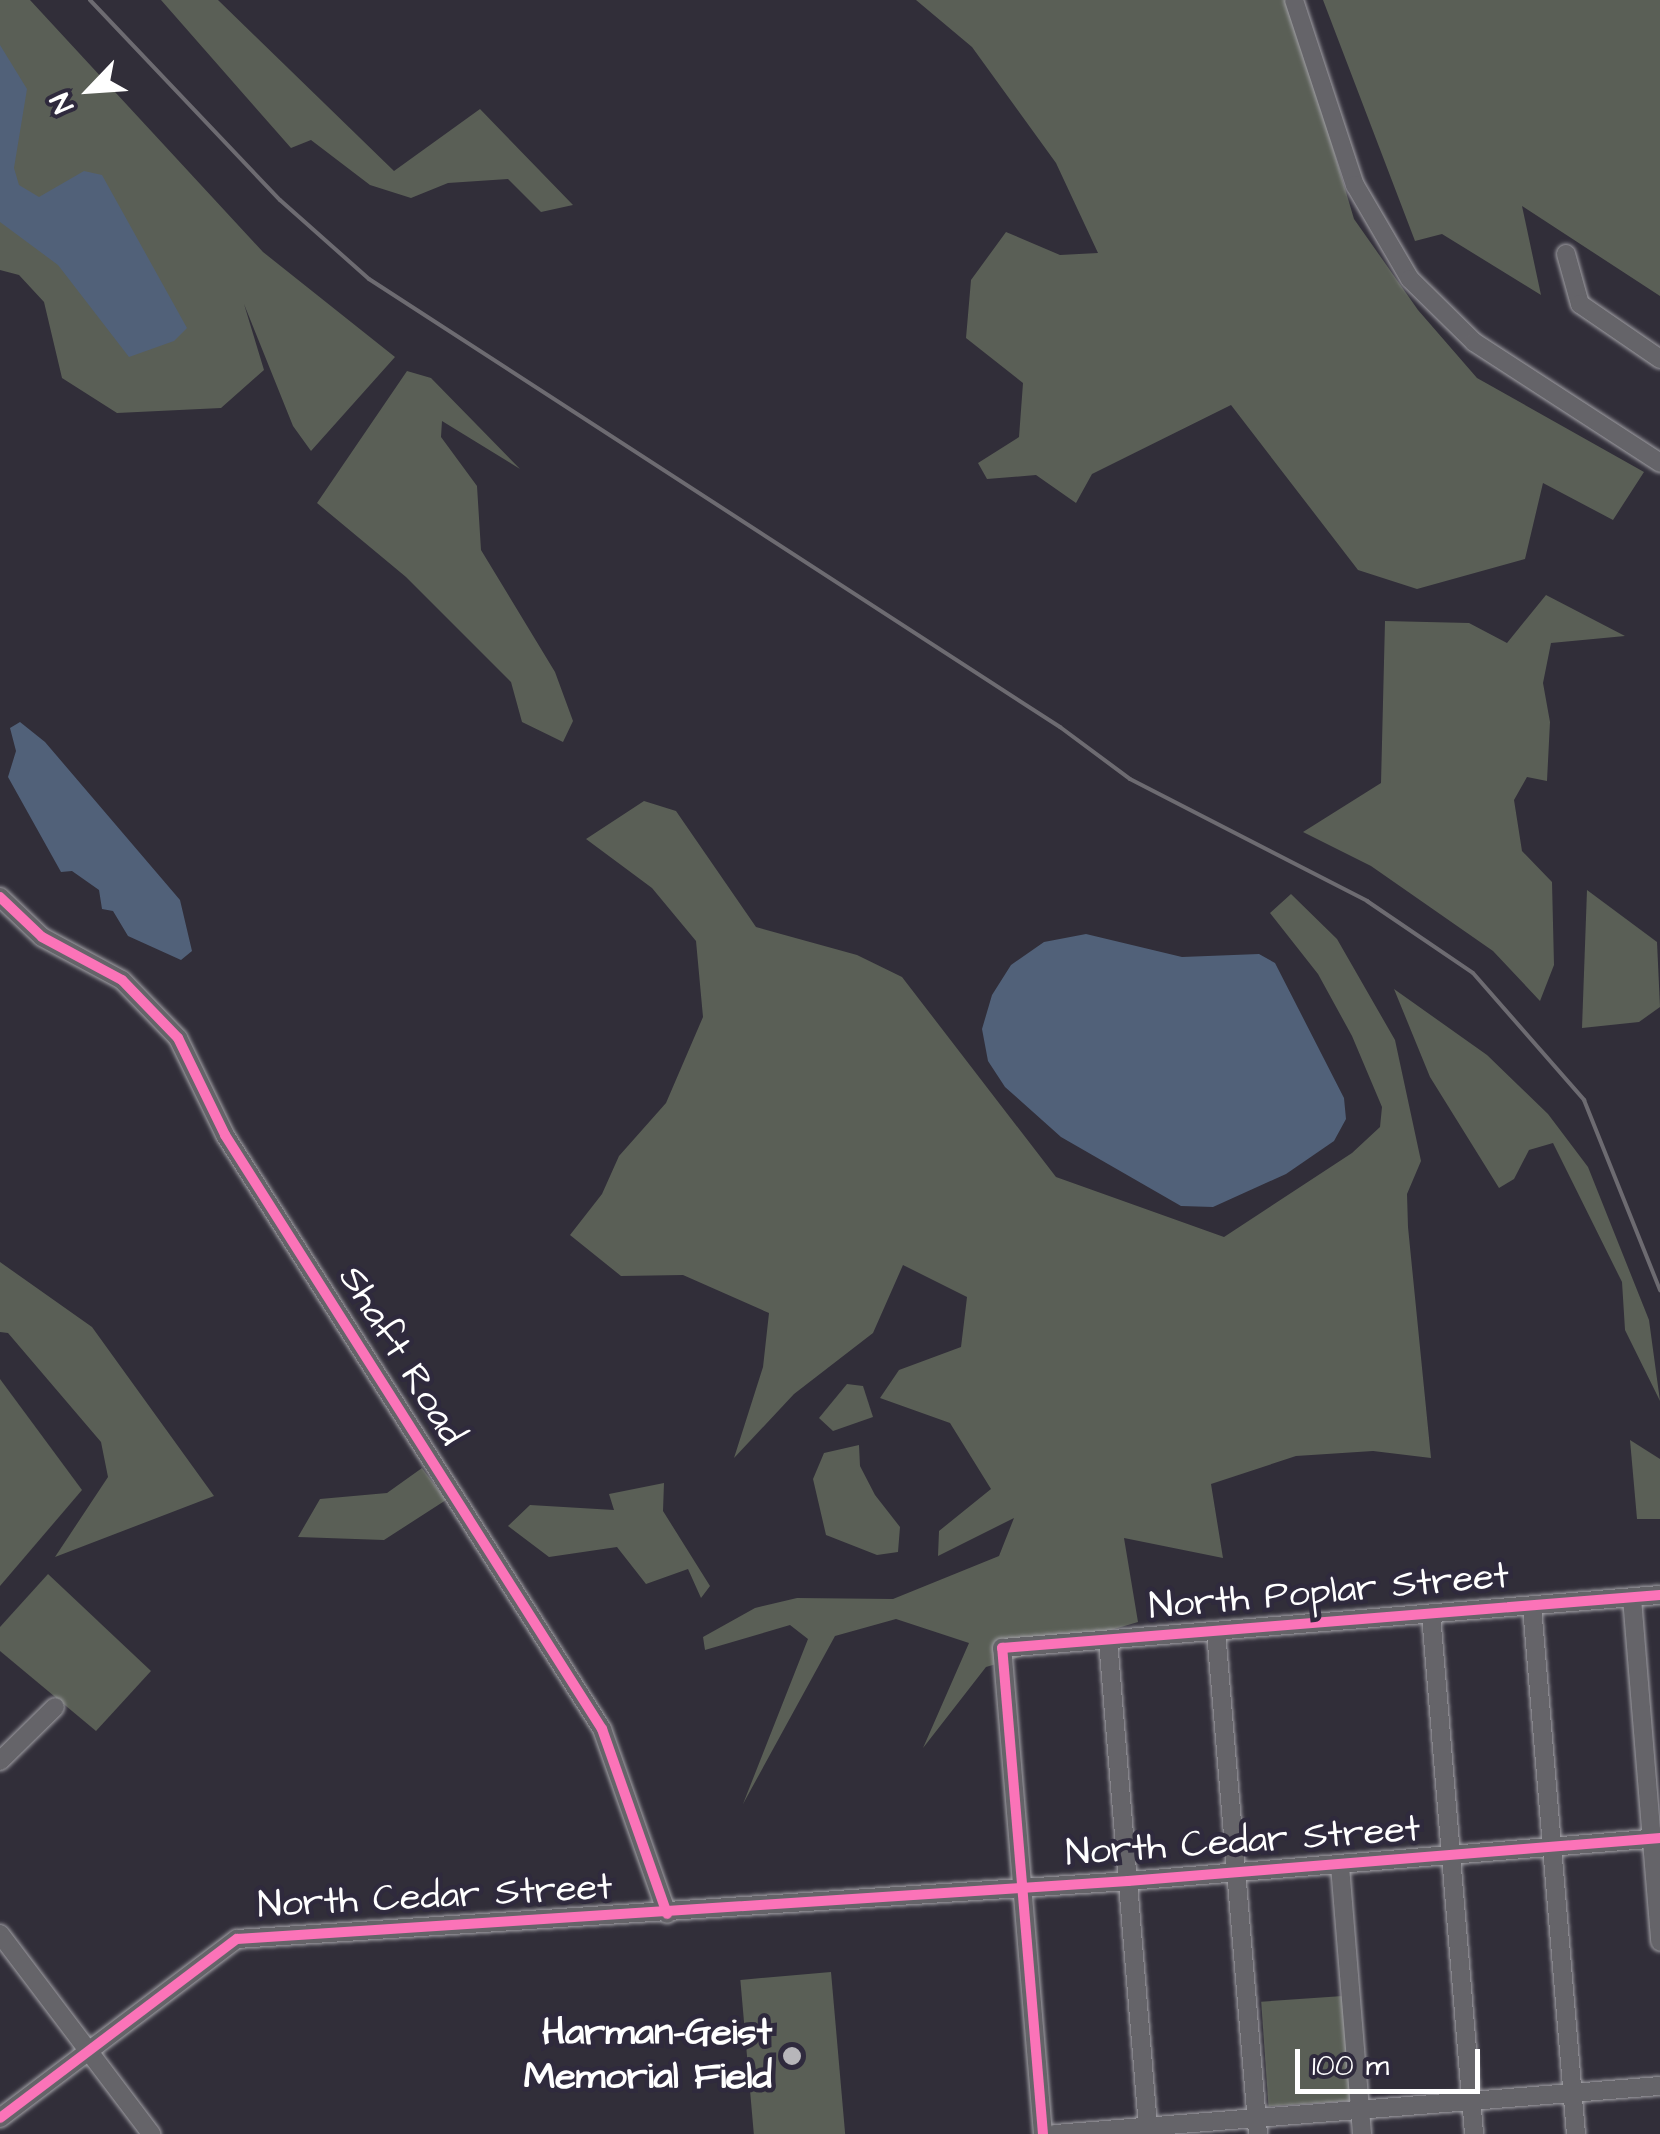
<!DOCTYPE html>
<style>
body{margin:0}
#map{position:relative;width:1660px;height:2134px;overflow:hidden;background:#312e39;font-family:"Architects Daughter",sans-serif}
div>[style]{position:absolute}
.green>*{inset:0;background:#5a5f56;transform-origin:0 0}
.water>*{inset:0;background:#516179}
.roads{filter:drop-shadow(0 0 2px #a2a1a6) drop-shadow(0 0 2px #a2a1a6)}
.minor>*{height:18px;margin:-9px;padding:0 9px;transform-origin:9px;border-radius:9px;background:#656469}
.rail>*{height:4px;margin:-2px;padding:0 2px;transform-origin:2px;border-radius:2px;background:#6d6b71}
.cycleway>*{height:10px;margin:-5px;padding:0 5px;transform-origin:5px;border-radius:5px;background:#fb73b8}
.dots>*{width:28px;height:28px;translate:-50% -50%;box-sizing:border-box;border:5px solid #2f2a3d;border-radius:50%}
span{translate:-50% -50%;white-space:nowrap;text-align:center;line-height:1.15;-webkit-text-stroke:9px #2f2a3d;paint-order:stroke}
.street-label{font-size:38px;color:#fff}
.poi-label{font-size:38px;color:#fff;font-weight:700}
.right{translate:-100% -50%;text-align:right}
.north{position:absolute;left:40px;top:40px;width:100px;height:100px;-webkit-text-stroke:8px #2f2a3d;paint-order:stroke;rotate:245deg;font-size:28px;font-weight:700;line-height:40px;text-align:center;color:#fff}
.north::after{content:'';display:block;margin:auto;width:35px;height:45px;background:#fff;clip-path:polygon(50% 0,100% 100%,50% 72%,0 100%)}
.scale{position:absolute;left:1295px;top:2049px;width:185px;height:45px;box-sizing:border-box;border:5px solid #fff;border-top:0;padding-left:12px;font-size:30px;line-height:35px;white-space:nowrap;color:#fff;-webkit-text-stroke:8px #2f2a3d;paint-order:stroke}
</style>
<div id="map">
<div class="green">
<i style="clip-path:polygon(0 0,30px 0,263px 252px,395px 357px,311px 451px,293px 426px,244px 304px,264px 370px,221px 408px,117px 413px,62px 378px,44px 302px,19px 275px,0 270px)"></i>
<i style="clip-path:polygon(161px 0,218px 0,394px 171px,480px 109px,573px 205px,541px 212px,508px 179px,448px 183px,411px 198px,370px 185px,311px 140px,291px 148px)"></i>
<i style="clip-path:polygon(916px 0,1289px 0,1354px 219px,1418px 310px,1477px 378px,1644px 472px,1613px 520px,1543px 483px,1525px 559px,1417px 589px,1358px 570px,1231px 405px,1092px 474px,1076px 503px,1036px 475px,987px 479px,978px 463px,1019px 437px,1023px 383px,966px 338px,971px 280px,1006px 232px,1060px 255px,1098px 253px,1056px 163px,972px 47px)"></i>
<i style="clip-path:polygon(1323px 0,1660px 0,1660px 296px,1522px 206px,1541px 295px,1442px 234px,1415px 241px)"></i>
<i style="clip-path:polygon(407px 371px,431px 378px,520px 469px,442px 421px,441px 437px,477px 486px,481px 550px,555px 672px,573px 721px,563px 742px,522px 722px,511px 682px,406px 577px,317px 503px)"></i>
<i style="clip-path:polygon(1546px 595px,1625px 636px,1551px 643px,1543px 683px,1550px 722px,1547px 781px,1527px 777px,1514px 800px,1522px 851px,1552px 882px,1554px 965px,1540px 1001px,1493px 951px,1371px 866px,1303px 832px,1381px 783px,1385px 621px,1469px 623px,1507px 643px)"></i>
<i style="clip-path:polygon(644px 801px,676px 811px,756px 927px,857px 955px,902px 977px,1056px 1177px,1224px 1237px,1352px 1153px,1380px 1127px,1382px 1107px,1352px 1036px,1318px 974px,1270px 913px,1291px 894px,1337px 939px,1395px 1040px,1421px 1161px,1407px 1194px,1408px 1227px,1431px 1458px,1373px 1451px,1296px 1456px,1211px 1484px,1223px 1558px,1124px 1538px,1138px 1622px,986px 1667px,923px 1748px,969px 1643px,896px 1619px,835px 1636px,743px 1804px,808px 1639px,790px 1625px,705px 1650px,703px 1637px,755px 1608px,797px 1598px,893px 1599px,999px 1556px,1014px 1518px,938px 1556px,939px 1531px,991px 1489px,950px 1423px,880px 1398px,899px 1370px,961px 1347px,967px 1297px,903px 1265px,873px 1333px,794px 1394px,734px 1458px,763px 1367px,769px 1313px,683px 1275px,621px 1276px,570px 1235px,602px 1194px,619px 1156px,666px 1103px,703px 1017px,696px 941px,652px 888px,586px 839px)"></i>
<i style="clip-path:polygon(1587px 890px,1657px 942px,1660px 1007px,1639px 1022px,1582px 1028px)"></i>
<i style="clip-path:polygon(1394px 989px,1487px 1055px,1548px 1114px,1588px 1167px,1649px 1320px,1660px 1401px,1625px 1330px,1622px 1282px,1553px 1143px,1529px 1150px,1514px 1179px,1499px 1188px,1430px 1077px)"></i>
<i style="clip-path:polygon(0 1262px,92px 1327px,214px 1496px,55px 1557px,108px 1477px,101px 1442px,8px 1333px,0 1332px)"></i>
<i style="clip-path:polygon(0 1379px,82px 1490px,0 1586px)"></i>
<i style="clip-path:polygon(847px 1384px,863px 1386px,873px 1417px,833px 1431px,819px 1418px)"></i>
<i style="clip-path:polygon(1630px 1440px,1660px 1459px,1660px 1519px,1637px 1519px)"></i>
<i style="clip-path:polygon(859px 1445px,860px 1466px,875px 1495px,900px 1527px,898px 1552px,877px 1555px,826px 1535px,813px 1479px,824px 1453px)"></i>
<i style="clip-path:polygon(422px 1468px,446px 1500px,384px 1540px,298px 1537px,320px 1499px,387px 1493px)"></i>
<i style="clip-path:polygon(664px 1483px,663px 1511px,710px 1586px,701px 1598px,688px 1569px,646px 1584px,617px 1547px,549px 1557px,508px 1526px,530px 1505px,614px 1510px,609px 1494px)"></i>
<i style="clip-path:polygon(48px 1574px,151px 1671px,96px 1731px,0 1651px,0 1627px)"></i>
<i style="left:831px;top:1972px;width:163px;height:91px;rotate:85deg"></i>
<i style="left:1343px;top:1996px;width:105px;height:82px;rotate:86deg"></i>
</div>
<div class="water">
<i style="clip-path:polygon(0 45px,27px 89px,14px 168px,19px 185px,39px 197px,84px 171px,102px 175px,187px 328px,174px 341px,129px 357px,58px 265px,0 222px)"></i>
<i style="clip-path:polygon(20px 722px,45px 742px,180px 900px,192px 951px,181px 960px,128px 936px,113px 911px,102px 909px,99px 890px,72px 871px,61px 872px,8px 777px,16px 751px,10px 728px)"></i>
<i style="clip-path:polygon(1086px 934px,1182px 957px,1259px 954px,1275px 963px,1344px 1098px,1346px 1119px,1334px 1141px,1286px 1174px,1213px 1207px,1181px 1206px,1061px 1137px,1005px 1087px,988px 1061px,982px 1029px,992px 995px,1011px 965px,1044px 942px)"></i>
</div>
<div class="roads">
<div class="minor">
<i style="left:1294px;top:0;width:195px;rotate:71.8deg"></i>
<i style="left:1355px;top:185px;width:109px;rotate:59.7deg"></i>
<i style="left:1410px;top:279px;width:90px;rotate:44.5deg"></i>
<i style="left:1474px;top:342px;width:222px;rotate:33deg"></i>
<i style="left:1566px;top:254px;width:52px;rotate:74.4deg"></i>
<i style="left:1580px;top:304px;width:97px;rotate:34.5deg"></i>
<i style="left:0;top:897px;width:58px;rotate:43.6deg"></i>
<i style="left:42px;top:937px;width:91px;rotate:28.3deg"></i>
<i style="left:122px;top:980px;width:81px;rotate:46deg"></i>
<i style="left:178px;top:1038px;width:108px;rotate:64.1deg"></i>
<i style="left:225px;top:1135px;width:704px;rotate:57.6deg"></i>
<i style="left:602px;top:1729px;width:196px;rotate:70.6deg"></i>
<i style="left:1632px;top:1598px;width:345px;rotate:85.3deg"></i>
<i style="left:1532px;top:1606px;width:530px;rotate:85.24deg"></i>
<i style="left:1431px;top:1614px;width:522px;rotate:85.27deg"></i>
<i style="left:1216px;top:1631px;width:505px;rotate:85.23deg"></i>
<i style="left:1108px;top:1640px;width:496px;rotate:85.3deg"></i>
<i style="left:0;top:1761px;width:77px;rotate:-44.5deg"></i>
<i style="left:1340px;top:1866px;width:269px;rotate:85.3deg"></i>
<i style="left:0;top:1934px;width:251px;rotate:52.9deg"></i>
<i style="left:0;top:2118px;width:297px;rotate:-37.1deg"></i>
<i style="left:237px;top:1939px;width:893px;rotate:-3.72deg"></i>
<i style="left:1128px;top:1881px;width:534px;rotate:-4.62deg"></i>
<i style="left:1043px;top:2134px;width:488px;rotate:-94.8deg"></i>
<i style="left:1002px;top:1648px;width:660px;rotate:-4.61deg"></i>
<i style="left:1055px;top:2134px;width:607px;rotate:-4.54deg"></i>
</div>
</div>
<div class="rail">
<i style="left:90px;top:0;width:276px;rotate:46.5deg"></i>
<i style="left:280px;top:200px;width:119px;rotate:41.6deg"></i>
<i style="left:369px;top:279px;width:824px;rotate:32.96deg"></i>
<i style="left:1060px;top:727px;width:87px;rotate:36.6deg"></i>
<i style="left:1130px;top:779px;width:267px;rotate:27.2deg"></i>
<i style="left:1367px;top:901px;width:128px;rotate:34.2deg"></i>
<i style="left:1473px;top:973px;width:169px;rotate:48.8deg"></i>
<i style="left:1584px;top:1100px;width:205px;rotate:68.2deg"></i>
</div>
<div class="cycleway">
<i style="left:0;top:897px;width:58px;rotate:43.6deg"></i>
<i style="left:42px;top:937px;width:91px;rotate:28.3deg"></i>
<i style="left:122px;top:980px;width:81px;rotate:46deg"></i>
<i style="left:178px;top:1038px;width:108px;rotate:64.1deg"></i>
<i style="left:225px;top:1135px;width:704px;rotate:57.6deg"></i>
<i style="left:602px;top:1729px;width:196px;rotate:70.6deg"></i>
<i style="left:0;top:2118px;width:297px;rotate:-37.1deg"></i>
<i style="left:237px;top:1939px;width:893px;rotate:-3.72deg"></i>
<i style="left:1128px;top:1881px;width:534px;rotate:-4.62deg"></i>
<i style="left:1043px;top:2134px;width:488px;rotate:-94.8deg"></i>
<i style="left:1002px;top:1648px;width:660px;rotate:-4.61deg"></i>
</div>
<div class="dots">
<i style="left:792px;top:2056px;background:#b7b6ba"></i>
</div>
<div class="street-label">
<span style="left:401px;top:1356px;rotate:58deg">Shaft Road</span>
<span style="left:1329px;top:1592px;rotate:-5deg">North Poplar Street</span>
<span style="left:1243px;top:1842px;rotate:-4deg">North Cedar Street</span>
<span style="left:435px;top:1897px;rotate:-3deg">North Cedar Street</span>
</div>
<div class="poi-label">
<span class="right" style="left:772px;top:2056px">Harman-Geist<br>Memorial Field</span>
</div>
<div class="north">N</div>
<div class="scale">100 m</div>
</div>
